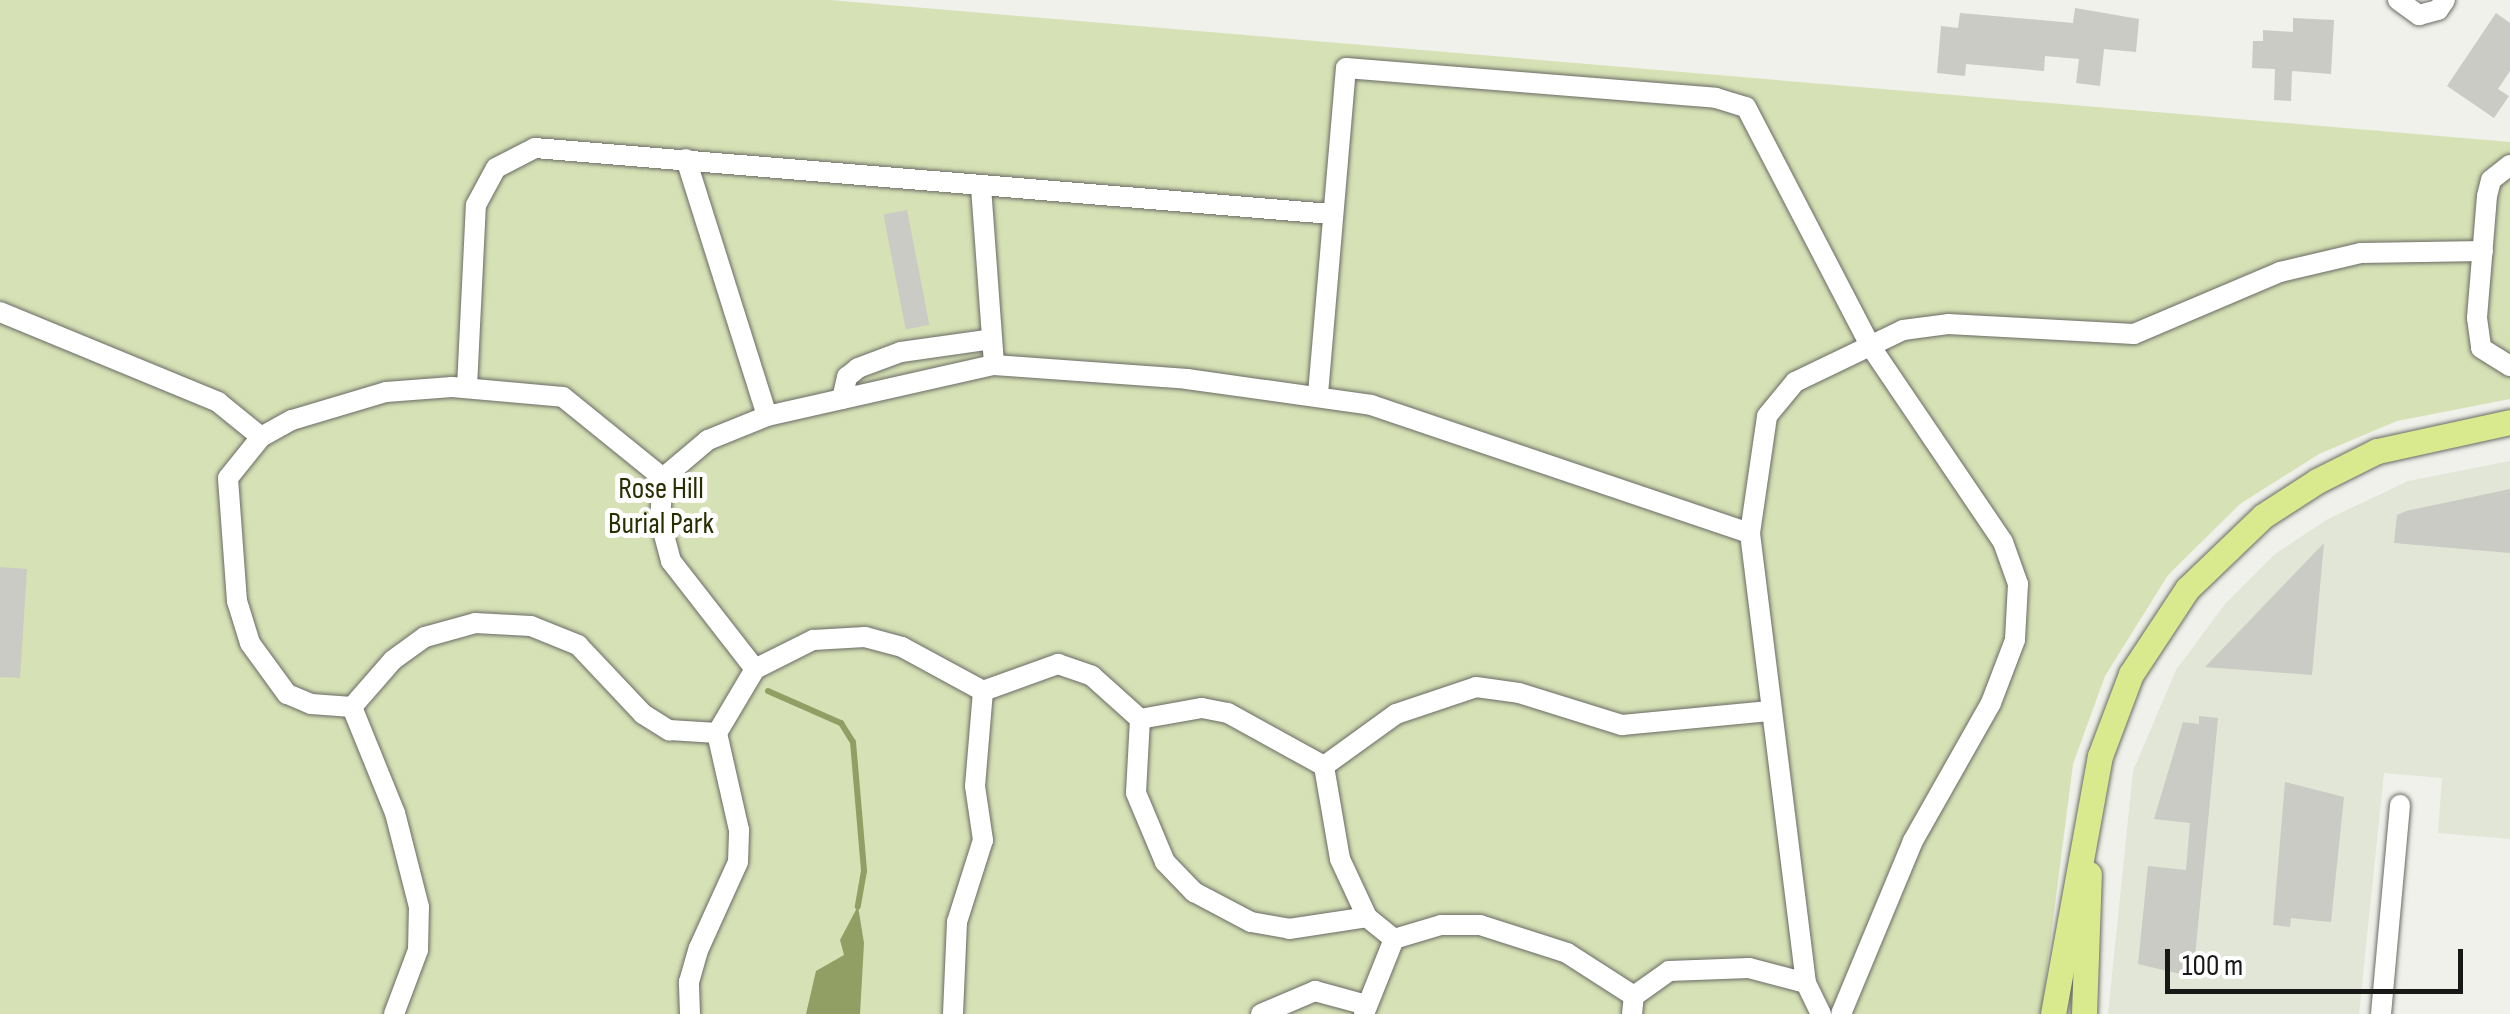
<!DOCTYPE html>
<style>
body{margin:0}
#map{position:relative;width:2510px;height:1014px;overflow:hidden;background:#eff1ea;font-family:"Sofia Sans Condensed",sans-serif}
div>[style]{position:absolute}
.built>*{inset:0;background:#e2e6d7}
.green>*{inset:0;background:#d6e1b5}
.water>*{inset:0;background:#919e64}
.stream>*{height:6px;margin:-3px;padding:0 3px;transform-origin:3px;border-radius:3px;background:#919e64}
.building>*{inset:0;background:#c9cbc4;transform-origin:0 0}
.roads{filter:drop-shadow(0 0 2px #6a6b65) drop-shadow(0 0 2px #6a6b65)}
.minor>*{height:20px;margin:-10px;padding:0 10px;transform-origin:10px;border-radius:10px;background:#fff}
.major>*{height:25px;margin:-12.5px;padding:0 12.5px;transform-origin:12.5px;border-radius:12.5px;background:#d9e98e}
span{translate:-50% -50%;white-space:nowrap;text-align:center;line-height:1.15;-webkit-text-stroke:10px #fff;paint-order:stroke}
.park-label{font-size:30px;color:#272e00}
.scale{position:absolute;left:2165px;top:949px;width:298px;height:45px;box-sizing:border-box;border:5px solid #181917;border-top:0;padding-left:12px;font-size:30px;line-height:35px;white-space:nowrap;color:#181917;-webkit-text-stroke:8px #fff;paint-order:stroke}
</style>
<div id="map">
<div class="built">
<i style="clip-path:polygon(2510px 461px,2510px 839px,2438px 833px,2442px 778px,2384px 773px,2359px 1014px,2108px 1014px,2133px 771px,2176px 670px,2225px 604px,2275px 554px,2328px 519px,2408px 481px)"></i>
</div>
<div class="green">
<i style="clip-path:polygon(0 0,830px 0,2510px 142px,2510px 399px,2397px 421px,2319px 454px,2240px 504px,2168px 575px,2105px 676px,2073px 764px,2041px 1014px,0 1014px)"></i>
</div>
<div class="water">
<i style="clip-path:polygon(858px 906px,864px 943px,860px 1014px,806px 1014px,816px 971px,844px 955px,840px 940px)"></i>
</div>
<div class="stream">
<i style="left:768px;top:691px;width:80px;rotate:23.7deg"></i>
<i style="left:841px;top:723px;width:22px;rotate:58deg"></i>
<i style="left:853px;top:742px;width:129px;rotate:85.1deg"></i>
<i style="left:864px;top:871px;width:36px;rotate:100deg"></i>
</div>
<div class="building">
<i style="clip-path:polygon(2075px 8px,2139px 19px,2136px 52px,2104px 49px,2100px 86px,2076px 83px,2079px 59px,2045px 56px,2044px 71px,1966px 64px,1965px 76px,1937px 73px,1941px 26px,1958px 28px,1960px 13px,2073px 23px)"></i>
<i style="clip-path:polygon(2496px 13px,2510px 23px,2510px 71px,2498px 89px,2509px 96px,2494px 118px,2447px 86px)"></i>
<i style="clip-path:polygon(2293px 18px,2334px 20px,2331px 74px,2292px 71px,2291px 101px,2274px 100px,2275px 69px,2252px 68px,2253px 41px,2263px 41px,2263px 30px,2293px 32px)"></i>
<i style="left:907px;top:210px;width:117px;height:24px;rotate:79deg"></i>
<i style="clip-path:polygon(2510px 489px,2510px 553px,2394px 543px,2397px 515px,2406px 511px)"></i>
<i style="clip-path:polygon(2324px 543px,2312px 675px,2205px 667px)"></i>
<i style="clip-path:polygon(0 567px,27px 569px,20px 678px,0 677px)"></i>
<i style="clip-path:polygon(2199px 716px,2218px 718px,2193px 977px,2138px 964px,2148px 866px,2186px 870px,2190px 823px,2154px 819px,2183px 722px,2199px 724px)"></i>
<i style="clip-path:polygon(2285px 782px,2344px 797px,2331px 922px,2291px 918px,2290px 927px,2273px 925px)"></i>
</div>
<div class="roads">
<div class="minor">
<i style="left:2398px;top:0;width:26px;rotate:36deg"></i>
<i style="left:2419px;top:15px;width:20px;rotate:-15deg"></i>
<i style="left:2438px;top:10px;width:12px;rotate:-55deg"></i>
<i style="left:686px;top:159px;width:269px;rotate:72.5deg"></i>
<i style="left:2510px;top:165px;width:24px;rotate:142deg"></i>
<i style="left:2491px;top:180px;width:16px;rotate:104deg"></i>
<i style="left:2487px;top:196px;width:122px;rotate:94.7deg"></i>
<i style="left:2477px;top:318px;width:30px;rotate:82deg"></i>
<i style="left:2481px;top:348px;width:34px;rotate:32deg"></i>
<i style="left:981px;top:187px;width:178px;rotate:85.8deg"></i>
<i style="left:0;top:312px;width:236px;rotate:22.4deg"></i>
<i style="left:218px;top:402px;width:55px;rotate:39.1deg"></i>
<i style="left:467px;top:387px;width:182px;rotate:-87.2deg"></i>
<i style="left:476px;top:205px;width:42px;rotate:-61.6deg"></i>
<i style="left:496px;top:168px;width:44px;rotate:-27.1deg"></i>
<i style="left:535px;top:148px;width:799px;rotate:4.74deg"></i>
<i style="left:1318px;top:394px;width:327px;rotate:-85.1deg"></i>
<i style="left:1346px;top:68px;width:371px;rotate:4.6deg"></i>
<i style="left:1716px;top:98px;width:31px;rotate:17deg"></i>
<i style="left:1746px;top:107px;width:271px;rotate:62.5deg"></i>
<i style="left:1871px;top:347px;width:235px;rotate:55.9deg"></i>
<i style="left:2003px;top:542px;width:45px;rotate:70.3deg"></i>
<i style="left:2018px;top:584px;width:56px;rotate:93.1deg"></i>
<i style="left:2015px;top:640px;width:67px;rotate:110.9deg"></i>
<i style="left:1991px;top:703px;width:159px;rotate:119.5deg"></i>
<i style="left:1913px;top:841px;width:187px;rotate:112.6deg"></i>
<i style="left:842px;top:399px;width:23px;rotate:-77deg"></i>
<i style="left:847px;top:377px;width:14px;rotate:-39deg"></i>
<i style="left:858px;top:368px;width:46px;rotate:-20.4deg"></i>
<i style="left:901px;top:352px;width:92px;rotate:-8.1deg"></i>
<i style="left:755px;top:669px;width:137px;rotate:-127.9deg"></i>
<i style="left:671px;top:561px;width:42px;rotate:-105deg"></i>
<i style="left:660px;top:520px;width:42px;rotate:-85.9deg"></i>
<i style="left:663px;top:478px;width:59px;rotate:-40.2deg"></i>
<i style="left:708px;top:440px;width:64px;rotate:-22.1deg"></i>
<i style="left:767px;top:416px;width:233px;rotate:-12.7deg"></i>
<i style="left:994px;top:365px;width:194px;rotate:4.1deg"></i>
<i style="left:1187px;top:379px;width:186px;rotate:8deg"></i>
<i style="left:1371px;top:405px;width:400px;rotate:18.7deg"></i>
<i style="left:983px;top:691px;width:80px;rotate:-19.8deg"></i>
<i style="left:1058px;top:664px;width:36px;rotate:19deg"></i>
<i style="left:1092px;top:676px;width:64px;rotate:41.9deg"></i>
<i style="left:1140px;top:719px;width:74px;rotate:93.1deg"></i>
<i style="left:1136px;top:793px;width:75px;rotate:67.2deg"></i>
<i style="left:1165px;top:862px;width:42px;rotate:46deg"></i>
<i style="left:1194px;top:892px;width:64px;rotate:27.8deg"></i>
<i style="left:1251px;top:922px;width:39px;rotate:10deg"></i>
<i style="left:1289px;top:929px;width:79px;rotate:-8.7deg"></i>
<i style="left:352px;top:707px;width:62px;rotate:-48.9deg"></i>
<i style="left:393px;top:660px;width:39px;rotate:-36deg"></i>
<i style="left:425px;top:637px;width:52px;rotate:-15.6deg"></i>
<i style="left:475px;top:623px;width:56px;rotate:3.1deg"></i>
<i style="left:531px;top:626px;width:51px;rotate:22deg"></i>
<i style="left:578px;top:645px;width:95px;rotate:46.7deg"></i>
<i style="left:643px;top:714px;width:31px;rotate:32deg"></i>
<i style="left:669px;top:730px;width:48px;rotate:3.6deg"></i>
<i style="left:1140px;top:719px;width:63px;rotate:-10.1deg"></i>
<i style="left:1202px;top:708px;width:26px;rotate:11deg"></i>
<i style="left:1228px;top:713px;width:110px;rotate:28.9deg"></i>
<i style="left:1394px;top:939px;width:49px;rotate:-16.6deg"></i>
<i style="left:1441px;top:925px;width:39px"></i>
<i style="left:1480px;top:925px;width:91px;rotate:17.8deg"></i>
<i style="left:1567px;top:953px;width:80px;rotate:32.7deg"></i>
<i style="left:394px;top:1014px;width:68px;rotate:-69.4deg"></i>
<i style="left:418px;top:950px;width:43px;rotate:-88.7deg"></i>
<i style="left:419px;top:907px;width:97px;rotate:-104.3deg"></i>
<i style="left:395px;top:813px;width:114px;rotate:-112.1deg"></i>
<i style="left:352px;top:707px;width:41px;rotate:-175.8deg"></i>
<i style="left:311px;top:704px;width:26px;rotate:-157deg"></i>
<i style="left:287px;top:694px;width:63px;rotate:-126deg"></i>
<i style="left:250px;top:643px;width:44px;rotate:-107.2deg"></i>
<i style="left:237px;top:601px;width:123px;rotate:-94.2deg"></i>
<i style="left:228px;top:478px;width:53px;rotate:-51.2deg"></i>
<i style="left:261px;top:437px;width:35px;rotate:-29deg"></i>
<i style="left:292px;top:420px;width:98px;rotate:-16.6deg"></i>
<i style="left:386px;top:392px;width:66px;rotate:-4.3deg"></i>
<i style="left:452px;top:387px;width:111px;rotate:5.1deg"></i>
<i style="left:563px;top:397px;width:129px;rotate:39deg"></i>
<i style="left:690px;top:1014px;width:32px;rotate:-92deg"></i>
<i style="left:689px;top:982px;width:35px;rotate:-74deg"></i>
<i style="left:699px;top:948px;width:94px;rotate:-65.6deg"></i>
<i style="left:738px;top:862px;width:32px;rotate:-88deg"></i>
<i style="left:739px;top:830px;width:99px;rotate:-102.8deg"></i>
<i style="left:717px;top:733px;width:74px;rotate:-59.3deg"></i>
<i style="left:755px;top:669px;width:65px;rotate:-26.6deg"></i>
<i style="left:813px;top:640px;width:52px;rotate:-3.3deg"></i>
<i style="left:865px;top:637px;width:38px;rotate:15deg"></i>
<i style="left:902px;top:647px;width:92px;rotate:28.5deg"></i>
<i style="left:983px;top:691px;width:95px;rotate:94.8deg"></i>
<i style="left:975px;top:786px;width:55px;rotate:81.6deg"></i>
<i style="left:983px;top:840px;width:86px;rotate:107.6deg"></i>
<i style="left:957px;top:922px;width:92px;rotate:92.5deg"></i>
<i style="left:1261px;top:1014px;width:59px;rotate:-23.1deg"></i>
<i style="left:1315px;top:991px;width:50px;rotate:15.2deg"></i>
<i style="left:1364px;top:1014px;width:81px;rotate:-68.2deg"></i>
<i style="left:1394px;top:939px;width:35px;rotate:-141deg"></i>
<i style="left:1367px;top:917px;width:64px;rotate:-115deg"></i>
<i style="left:1340px;top:859px;width:94px;rotate:-99.8deg"></i>
<i style="left:1324px;top:766px;width:89px;rotate:-35.8deg"></i>
<i style="left:1396px;top:714px;width:84px;rotate:-18.6deg"></i>
<i style="left:1476px;top:687px;width:43px;rotate:7.9deg"></i>
<i style="left:1519px;top:693px;width:108px;rotate:17.3deg"></i>
<i style="left:1622px;top:725px;width:148px;rotate:-5.4deg"></i>
<i style="left:1632px;top:1014px;width:18px;rotate:-84deg"></i>
<i style="left:1634px;top:996px;width:43px;rotate:-35.5deg"></i>
<i style="left:1669px;top:971px;width:80px;rotate:-2.1deg"></i>
<i style="left:1749px;top:968px;width:59px;rotate:14.7deg"></i>
<i style="left:1821px;top:1014px;width:34px;rotate:-116deg"></i>
<i style="left:1806px;top:983px;width:453px;rotate:-97.1deg"></i>
<i style="left:1750px;top:533px;width:118px;rotate:-81.7deg"></i>
<i style="left:1767px;top:416px;width:44px;rotate:-50.5deg"></i>
<i style="left:1795px;top:382px;width:120px;rotate:-25.7deg"></i>
<i style="left:1903px;top:330px;width:45px;rotate:-7.6deg"></i>
<i style="left:1948px;top:324px;width:186px;rotate:3.1deg"></i>
<i style="left:2134px;top:334px;width:159px;rotate:-23deg"></i>
<i style="left:2280px;top:272px;width:83px;rotate:-13.2deg"></i>
<i style="left:2361px;top:253px;width:122px;rotate:-0.9deg"></i>
<i style="left:2381px;top:1014px;width:210px;rotate:-84.8deg"></i>
</div>
<div class="major">
<i style="left:2053px;top:1014px;width:262px;rotate:-79.7deg"></i>
<i style="left:2100px;top:756px;width:88px;rotate:-69.3deg"></i>
<i style="left:2131px;top:674px;width:102px;rotate:-56.6deg"></i>
<i style="left:2187px;top:589px;width:105px;rotate:-43.8deg"></i>
<i style="left:2263px;top:516px;width:64px;rotate:-32.9deg"></i>
<i style="left:2317px;top:481px;width:67px;rotate:-26.6deg"></i>
<i style="left:2377px;top:451px;width:136px;rotate:-12.3deg"></i>
<i style="left:2084px;top:1014px;width:140px;rotate:-88deg"></i>
</div>
</div>
<div class="park-label">
<span style="left:661px;top:506px">Rose Hill<br>Burial Park</span>
</div>
<div class="scale">100 m</div>
</div>
